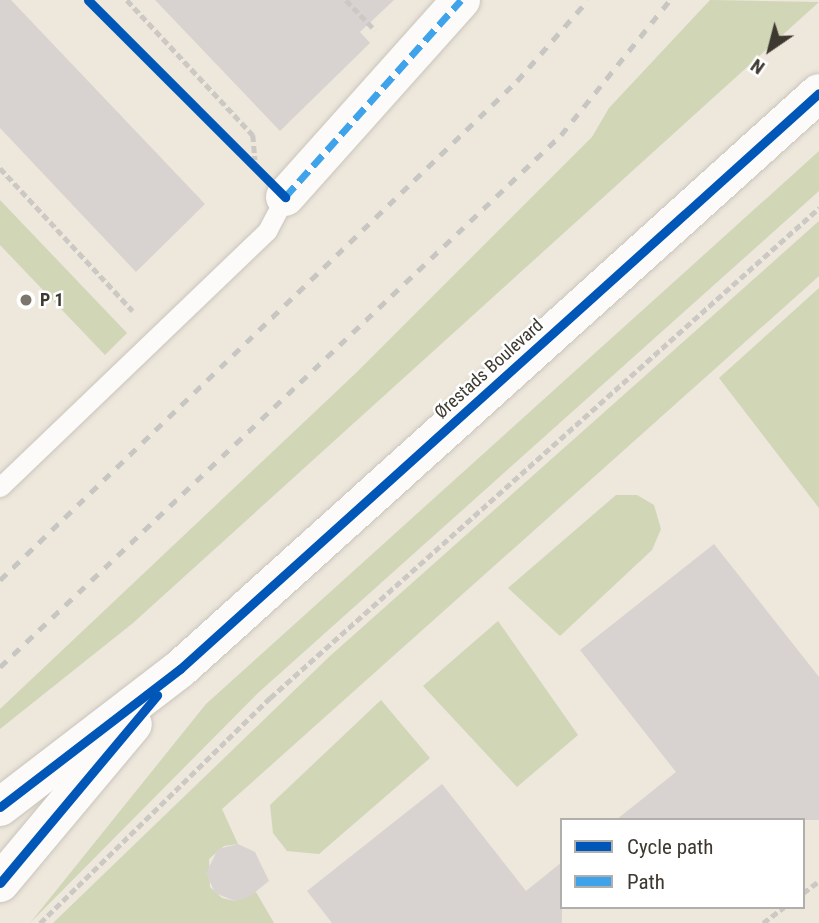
<!DOCTYPE html>
<meta charset="utf-8">
<style>
body{margin:0}
#map{position:relative;width:819px;height:923px;overflow:hidden;background:#ede7dc;font-family:"Roboto Condensed",sans-serif}
div>[style]{position:absolute}
.green>*{inset:0;background:#d1d6b6}
.building>*{inset:0;background:#d8d3d1}
.path>*{height:4.5px;margin-top:-2.25px;transform-origin:0;background:repeating-linear-gradient(90deg,#ccc9c5 0 7px,transparent 0 10.5px)}
.roads{filter:drop-shadow(0 0 2px #cac5bc) drop-shadow(0 0 2px #cac5bc)}
.lane>*{height:19px;margin:-9.5px;padding:0 9.5px;transform-origin:9.5px;border-radius:9.5px;background:#fcfbfa}
.street>*{height:38px;margin:-19px;padding:0 19px;transform-origin:19px;border-radius:19px;background:#fcfbfa}
.secondary>*{height:38px;margin:-19px;padding:0 19px;transform-origin:19px;border-radius:19px;background:#fcfbfa}
.rail>*{height:5px;margin-top:-2.5px;transform-origin:0;background:repeating-linear-gradient(90deg,#c8c6c2 0 9px,transparent 0 18px)}
.quiet>*{height:7px;margin-top:-3.5px;transform-origin:0;background:repeating-linear-gradient(90deg,#3fa3eb 0 14px,transparent 0 21px)}
.cycleway>*{height:9px;margin:-4.5px;padding:0 4.5px;transform-origin:4.5px;border-radius:4.5px;background:#0057b8}
.dots>*{width:19px;height:19px;translate:-50% -50%;box-sizing:border-box;border:4px solid #fff;border-radius:50%}
span{translate:-50% -50%;white-space:nowrap;text-align:center;line-height:1.15;-webkit-text-stroke:5px #fff;paint-order:stroke}
.poi-label{font-size:18px;color:#3d3830;font-weight:700}
.left{translate:0 -50%;text-align:left}
.street-label{font-size:18px;color:#3d3830}
.legend{position:absolute;left:560px;top:818px;width:245px;height:91px;box-sizing:border-box;background:#fff;border:2px solid #b1afac;margin:0;padding:9px 12px;list-style:none;font-size:21px;color:#3d3830}
.legend li{display:flex;align-items:center;gap:14px;height:35px}
.legend b{width:35px;border:2px solid #b1afac}
.north{position:absolute;left:735px;top:14px;width:70px;height:70px;-webkit-text-stroke:5px #fff;paint-order:stroke;rotate:215deg;font-size:19px;font-weight:700;line-height:28px;text-align:center;color:#3d3830}
.north::after{content:'';display:block;margin:auto;width:24px;height:32px;background:#3d3830;clip-path:polygon(50% 0,100% 100%,50% 72%,0 100%)}
</style>
<div id="map">
<div class="green">
<i style="clip-path:polygon(710px 0,819px 2px,133px 623px,0 729px,0 709px,357px 372px,592px 137px,609px 108px)"></i>
<i style="clip-path:polygon(819px 151px,819px 191px,258px 693px,30px 923px,206px 704px)"></i>
<i style="clip-path:polygon(0 200px,127px 333px,105px 355px,0 245px)"></i>
<i style="clip-path:polygon(819px 221px,819px 276px,222px 809px,238px 844px,224px 846px,209px 859px,210px 887px,222px 898px,235px 901px,256px 892px,274px 923px,53px 923px,330px 656px)"></i>
<i style="clip-path:polygon(819px 288px,819px 508px,719px 378px)"></i>
<i style="clip-path:polygon(616px 495px,637px 495px,654px 505px,661px 529px,652px 550px,560px 636px,508px 588px)"></i>
<i style="clip-path:polygon(498px 621px,578px 735px,517px 787px,423px 686px)"></i>
<i style="clip-path:polygon(381px 700px,430px 758px,319px 854px,287px 851px,273px 833px,270px 805px)"></i>
</div>
<div class="building">
<i style="clip-path:polygon(0 0,11px 0,205px 204px,136px 272px,0 128px)"></i>
<i style="clip-path:polygon(155px 0,394px 0,360px 32px,370px 43px,280px 131px)"></i>
<i style="clip-path:polygon(714px 544px,819px 677px,819px 820px,616px 820px,676px 772px,580px 650px)"></i>
<i style="clip-path:polygon(442px 784px,526px 891px,562px 862px,562px 923px,332px 923px,307px 891px)"></i>
<i style="clip-path:polygon(238px 844px,255px 852px,269px 881px,249px 897px,235px 901px,215px 893px,206px 873px,218px 849px)"></i>
</div>
<div class="path">
<i style="left:127px;top:0;width:185px;rotate:47deg"></i>
<i style="left:253px;top:135px;width:25px;rotate:85deg"></i>
<i style="left:346px;top:0;width:42px;rotate:46deg"></i>
<i style="left:0;top:168px;width:195px;rotate:47.1deg"></i>
<i style="left:803px;top:893px;width:20px;rotate:-37deg"></i>
<i style="left:40px;top:923px;width:322px;rotate:-44.4deg"></i>
<i style="left:270px;top:698px;width:736px;rotate:-41.75deg"></i>
<i style="left:763px;top:923px;width:26px;rotate:-37deg"></i>
</div>
<div class="roads">
<div class="lane">
<i style="left:0;top:487px;width:370px;rotate:-43.8deg"></i>
<i style="left:267px;top:231px;width:38px;rotate:-62deg"></i>
</div>
<div class="street">
<i style="left:285px;top:197px;width:264px;rotate:-48.2deg"></i>
</div>
<div class="secondary">
<i style="left:0;top:807px;width:227px;rotate:-37.5deg"></i>
<i style="left:180px;top:669px;width:860px;rotate:-42.03deg"></i>
<i style="left:0;top:883px;width:207px;rotate:-50.1deg"></i>
</div>
</div>
<div class="rail">
<i style="left:0;top:580px;width:719px;rotate:-43.99deg"></i>
<i style="left:517px;top:81px;width:108px;rotate:-48.8deg"></i>
<i style="left:0;top:667px;width:773px;rotate:-43.48deg"></i>
<i style="left:561px;top:135px;width:174px;rotate:-51.1deg"></i>
</div>
<div class="quiet">
<i style="left:281px;top:193px;width:6px;rotate:45deg"></i>
<i style="left:285px;top:197px;width:264px;rotate:-48.2deg"></i>
</div>
<div class="cycleway">
<i style="left:88px;top:0;width:279px;rotate:45deg"></i>
<i style="left:0;top:807px;width:227px;rotate:-37.5deg"></i>
<i style="left:180px;top:669px;width:860px;rotate:-42.03deg"></i>
<i style="left:0;top:883px;width:245px;rotate:-50.1deg"></i>
</div>
<div class="dots">
<i style="left:26px;top:300px;background:#7b756c"></i>
</div>
<div class="poi-label">
<span class="left" style="left:40px;top:300px">P 1</span>
</div>
<div class="street-label">
<span style="left:489px;top:369px;rotate:-42deg">Ørestads Boulevard</span>
</div>
<ul class="legend">
<li><b style="height:9px;background:#0057b8"></b>Cycle path</li>
<li><b style="height:9px;background:#3fa3eb"></b>Path</li>
</ul>
<div class="north">N</div>
</div>
